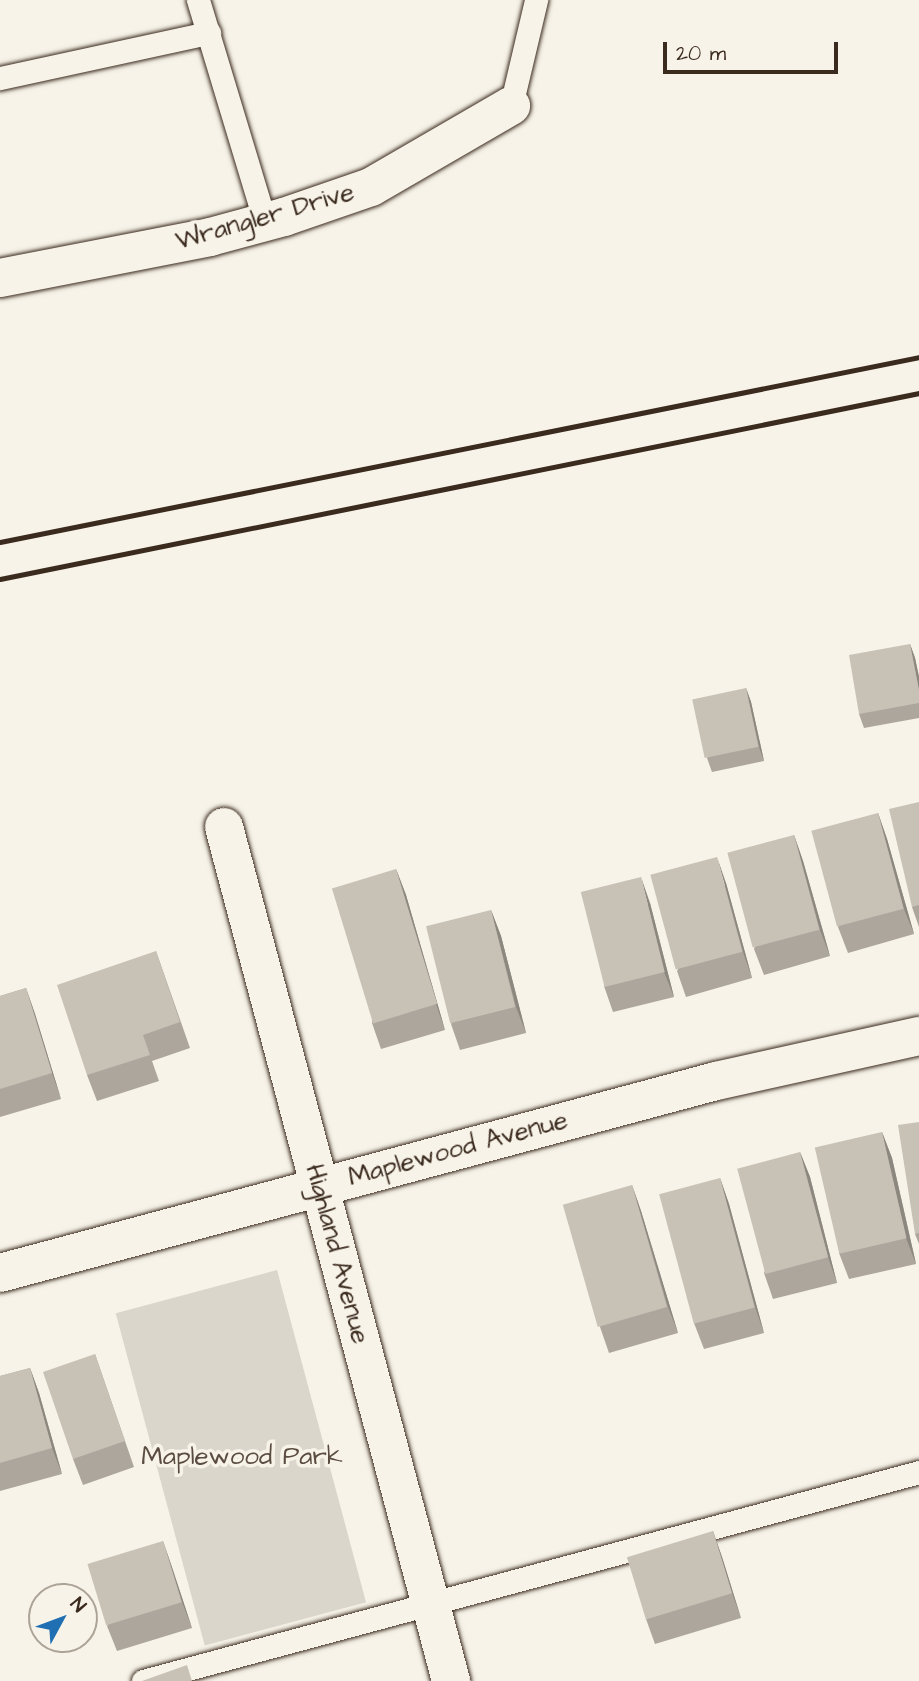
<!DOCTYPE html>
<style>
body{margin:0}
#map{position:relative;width:919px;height:1681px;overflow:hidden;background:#f7f3e8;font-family:"Architects Daughter",sans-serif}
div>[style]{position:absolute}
.green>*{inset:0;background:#dbd6cb;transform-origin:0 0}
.roads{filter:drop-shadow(0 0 2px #3b2a1e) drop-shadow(0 0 2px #3b2a1e)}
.lane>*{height:23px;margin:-11.5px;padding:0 11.5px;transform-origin:11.5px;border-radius:11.5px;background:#f7f3e8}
.street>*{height:38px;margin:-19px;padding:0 19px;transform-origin:19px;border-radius:19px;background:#f7f3e8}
.secondary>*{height:38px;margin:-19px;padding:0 19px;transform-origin:19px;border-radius:19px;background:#f7f3e8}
.rail>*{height:5px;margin:-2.5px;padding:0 2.5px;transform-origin:2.5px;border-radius:2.5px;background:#3b2a1e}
.wall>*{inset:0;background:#aca69d}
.shaded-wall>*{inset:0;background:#8c877f}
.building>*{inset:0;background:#c8c1b6;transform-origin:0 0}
span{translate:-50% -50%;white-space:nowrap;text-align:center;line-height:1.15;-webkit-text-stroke:7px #f7f3e8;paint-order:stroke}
.street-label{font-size:26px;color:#3b2a1e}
.park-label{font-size:26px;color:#5b4c41}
.north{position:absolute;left:28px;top:1583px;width:70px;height:70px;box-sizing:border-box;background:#f7f3e8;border:2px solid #aca397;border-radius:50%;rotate:49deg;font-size:19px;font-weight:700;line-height:28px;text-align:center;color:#3b2a1e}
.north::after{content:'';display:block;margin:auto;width:24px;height:32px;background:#1f6fb2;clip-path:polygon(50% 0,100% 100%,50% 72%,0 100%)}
.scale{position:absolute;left:663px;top:42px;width:175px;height:32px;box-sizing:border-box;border:4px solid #3b2a1e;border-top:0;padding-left:9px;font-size:21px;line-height:24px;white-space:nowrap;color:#3b2a1e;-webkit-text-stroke:5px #f7f3e8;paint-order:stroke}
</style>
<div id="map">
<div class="green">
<i style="left:277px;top:1270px;width:344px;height:167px;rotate:75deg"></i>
</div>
<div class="roads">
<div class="lane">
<i style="left:198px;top:0;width:232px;rotate:73.2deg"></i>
<i style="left:0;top:78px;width:214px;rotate:-12.2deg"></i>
<i style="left:511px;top:106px;width:109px;rotate:-76.7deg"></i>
<i style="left:143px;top:1681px;width:804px;rotate:-15.07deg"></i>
</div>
<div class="street">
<i style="left:224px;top:827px;width:884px;rotate:75.11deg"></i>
<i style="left:0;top:1273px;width:741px;rotate:-15.01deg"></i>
<i style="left:716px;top:1081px;width:208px;rotate:-12.5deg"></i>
</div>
<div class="secondary">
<i style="left:0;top:278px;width:214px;rotate:-11deg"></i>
<i style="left:210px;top:237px;width:77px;rotate:-15.1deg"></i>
<i style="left:284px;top:217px;width:92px;rotate:-19deg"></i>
<i style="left:371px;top:187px;width:162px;rotate:-30.1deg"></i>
</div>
</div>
<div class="rail">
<i style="left:0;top:542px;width:937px;rotate:-11.38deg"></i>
<i style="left:0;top:579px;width:938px;rotate:-11.44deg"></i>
</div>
<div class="wall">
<i style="clip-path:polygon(910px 644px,915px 658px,919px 677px,919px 718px,864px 728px,859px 714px)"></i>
<i style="clip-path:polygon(746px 688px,751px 702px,764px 761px,712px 772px,707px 758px)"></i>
<i style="clip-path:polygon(919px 802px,919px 927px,912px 907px)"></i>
<i style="clip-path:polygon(878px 813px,887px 839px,914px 934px,848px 953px,838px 927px)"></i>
<i style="clip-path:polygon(794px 835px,803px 861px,830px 956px,764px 975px,754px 949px)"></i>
<i style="clip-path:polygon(396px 869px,406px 895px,445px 1030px,381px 1049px,372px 1023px)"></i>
<i style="clip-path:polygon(726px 883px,752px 978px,686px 997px,677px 971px)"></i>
<i style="clip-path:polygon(650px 903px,674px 997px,613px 1012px,604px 986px)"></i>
<i style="clip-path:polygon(491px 910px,501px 936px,526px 1033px,460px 1050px,451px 1024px)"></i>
<i style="clip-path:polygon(156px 951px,190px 1048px,152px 1061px,159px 1081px,97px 1101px,87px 1075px)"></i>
<i style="clip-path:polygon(26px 988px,35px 1014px,61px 1099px,0 1117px,0 996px)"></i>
<i style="clip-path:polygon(919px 1122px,919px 1244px,915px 1234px)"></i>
<i style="clip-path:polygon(882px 1132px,892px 1158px,916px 1264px,849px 1279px,839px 1253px)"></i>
<i style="clip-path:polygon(800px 1152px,810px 1177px,837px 1283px,773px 1299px,764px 1273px)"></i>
<i style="clip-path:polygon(720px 1178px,729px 1204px,764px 1333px,704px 1349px,694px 1323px)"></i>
<i style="clip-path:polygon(632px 1185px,641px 1211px,678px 1333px,609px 1353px,600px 1327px)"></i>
<i style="clip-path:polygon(95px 1354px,134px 1467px,83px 1485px,73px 1459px)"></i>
<i style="clip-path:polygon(30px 1368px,39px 1393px,62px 1474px,0 1491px,0 1376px)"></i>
<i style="clip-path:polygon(713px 1531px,722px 1557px,741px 1618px,655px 1644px,646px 1619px)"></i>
<i style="clip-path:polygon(163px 1541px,192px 1628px,117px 1651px,107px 1626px)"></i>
</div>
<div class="shaded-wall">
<i style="clip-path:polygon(910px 644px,915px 658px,919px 677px,919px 690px)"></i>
<i style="clip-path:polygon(746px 688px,751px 702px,764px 761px,759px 747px)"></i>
<i style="clip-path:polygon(878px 813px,887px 839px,914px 934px,904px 909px)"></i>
<i style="clip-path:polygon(794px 835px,803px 861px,830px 956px,820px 930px)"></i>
<i style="clip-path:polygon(717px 857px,726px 883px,752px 978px,743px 952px)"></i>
<i style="clip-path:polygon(396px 869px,406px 895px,445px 1030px,436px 1004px)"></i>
<i style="clip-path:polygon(641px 877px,650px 903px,674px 997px,664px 972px)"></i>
<i style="clip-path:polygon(491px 910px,501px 936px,526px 1033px,516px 1007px)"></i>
<i style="clip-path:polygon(26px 988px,35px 1014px,61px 1099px,52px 1073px)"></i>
<i style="clip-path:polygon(882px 1132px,892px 1158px,916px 1264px,906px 1238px)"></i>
<i style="clip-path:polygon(800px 1152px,810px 1177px,837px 1283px,828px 1257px)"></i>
<i style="clip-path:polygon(720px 1178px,729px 1204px,764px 1333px,755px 1307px)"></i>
<i style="clip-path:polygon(632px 1185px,641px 1211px,678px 1333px,668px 1307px)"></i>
<i style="clip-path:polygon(30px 1368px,39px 1393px,62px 1474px,52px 1448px)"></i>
<i style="clip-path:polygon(713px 1531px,722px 1557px,741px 1618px,732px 1593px)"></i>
<i style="clip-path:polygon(163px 1541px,172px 1567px,192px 1628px,182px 1602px)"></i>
</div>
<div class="building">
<i style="clip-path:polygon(910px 644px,919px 690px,919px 703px,859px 714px,849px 655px)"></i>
<i style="left:746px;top:688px;width:60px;height:55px;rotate:78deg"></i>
<i style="clip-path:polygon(919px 802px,919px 905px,912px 907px,889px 809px)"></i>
<i style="left:878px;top:813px;width:99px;height:69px;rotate:75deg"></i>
<i style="left:794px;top:835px;width:98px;height:69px;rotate:75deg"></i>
<i style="left:717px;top:857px;width:98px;height:69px;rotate:75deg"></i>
<i style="left:396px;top:869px;width:141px;height:67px;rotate:73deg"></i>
<i style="left:641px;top:877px;width:98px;height:62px;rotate:76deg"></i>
<i style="left:491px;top:910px;width:100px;height:67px;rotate:76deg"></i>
<i style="clip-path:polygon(156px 951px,180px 1022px,143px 1035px,150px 1055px,87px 1075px,57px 985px)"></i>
<i style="clip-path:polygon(26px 988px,52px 1073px,0 1089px,0 996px)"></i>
<i style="clip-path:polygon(919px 1122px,919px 1233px,915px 1234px,898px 1125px)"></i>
<i style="left:882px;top:1132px;width:109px;height:69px;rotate:77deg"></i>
<i style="left:800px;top:1152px;width:109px;height:65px;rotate:75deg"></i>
<i style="left:720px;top:1178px;width:134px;height:63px;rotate:75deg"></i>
<i style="left:632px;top:1185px;width:127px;height:72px;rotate:74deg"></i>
<i style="left:95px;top:1354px;width:92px;height:55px;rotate:71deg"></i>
<i style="clip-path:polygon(30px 1368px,52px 1448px,0 1463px,0 1376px)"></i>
<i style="left:713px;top:1531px;width:65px;height:90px;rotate:73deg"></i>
<i style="left:163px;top:1541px;width:64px;height:79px;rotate:73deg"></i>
<i style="clip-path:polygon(187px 1665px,192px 1681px,142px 1681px)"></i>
</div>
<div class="street-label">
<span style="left:265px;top:217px;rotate:-16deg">Wrangler Drive</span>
<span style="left:458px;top:1149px;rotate:-15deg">Maplewood Avenue</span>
<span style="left:337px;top:1254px;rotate:75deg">Highland Avenue</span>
</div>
<div class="park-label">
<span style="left:242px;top:1457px">Maplewood Park</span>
</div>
<div class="north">N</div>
<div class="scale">20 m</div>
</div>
